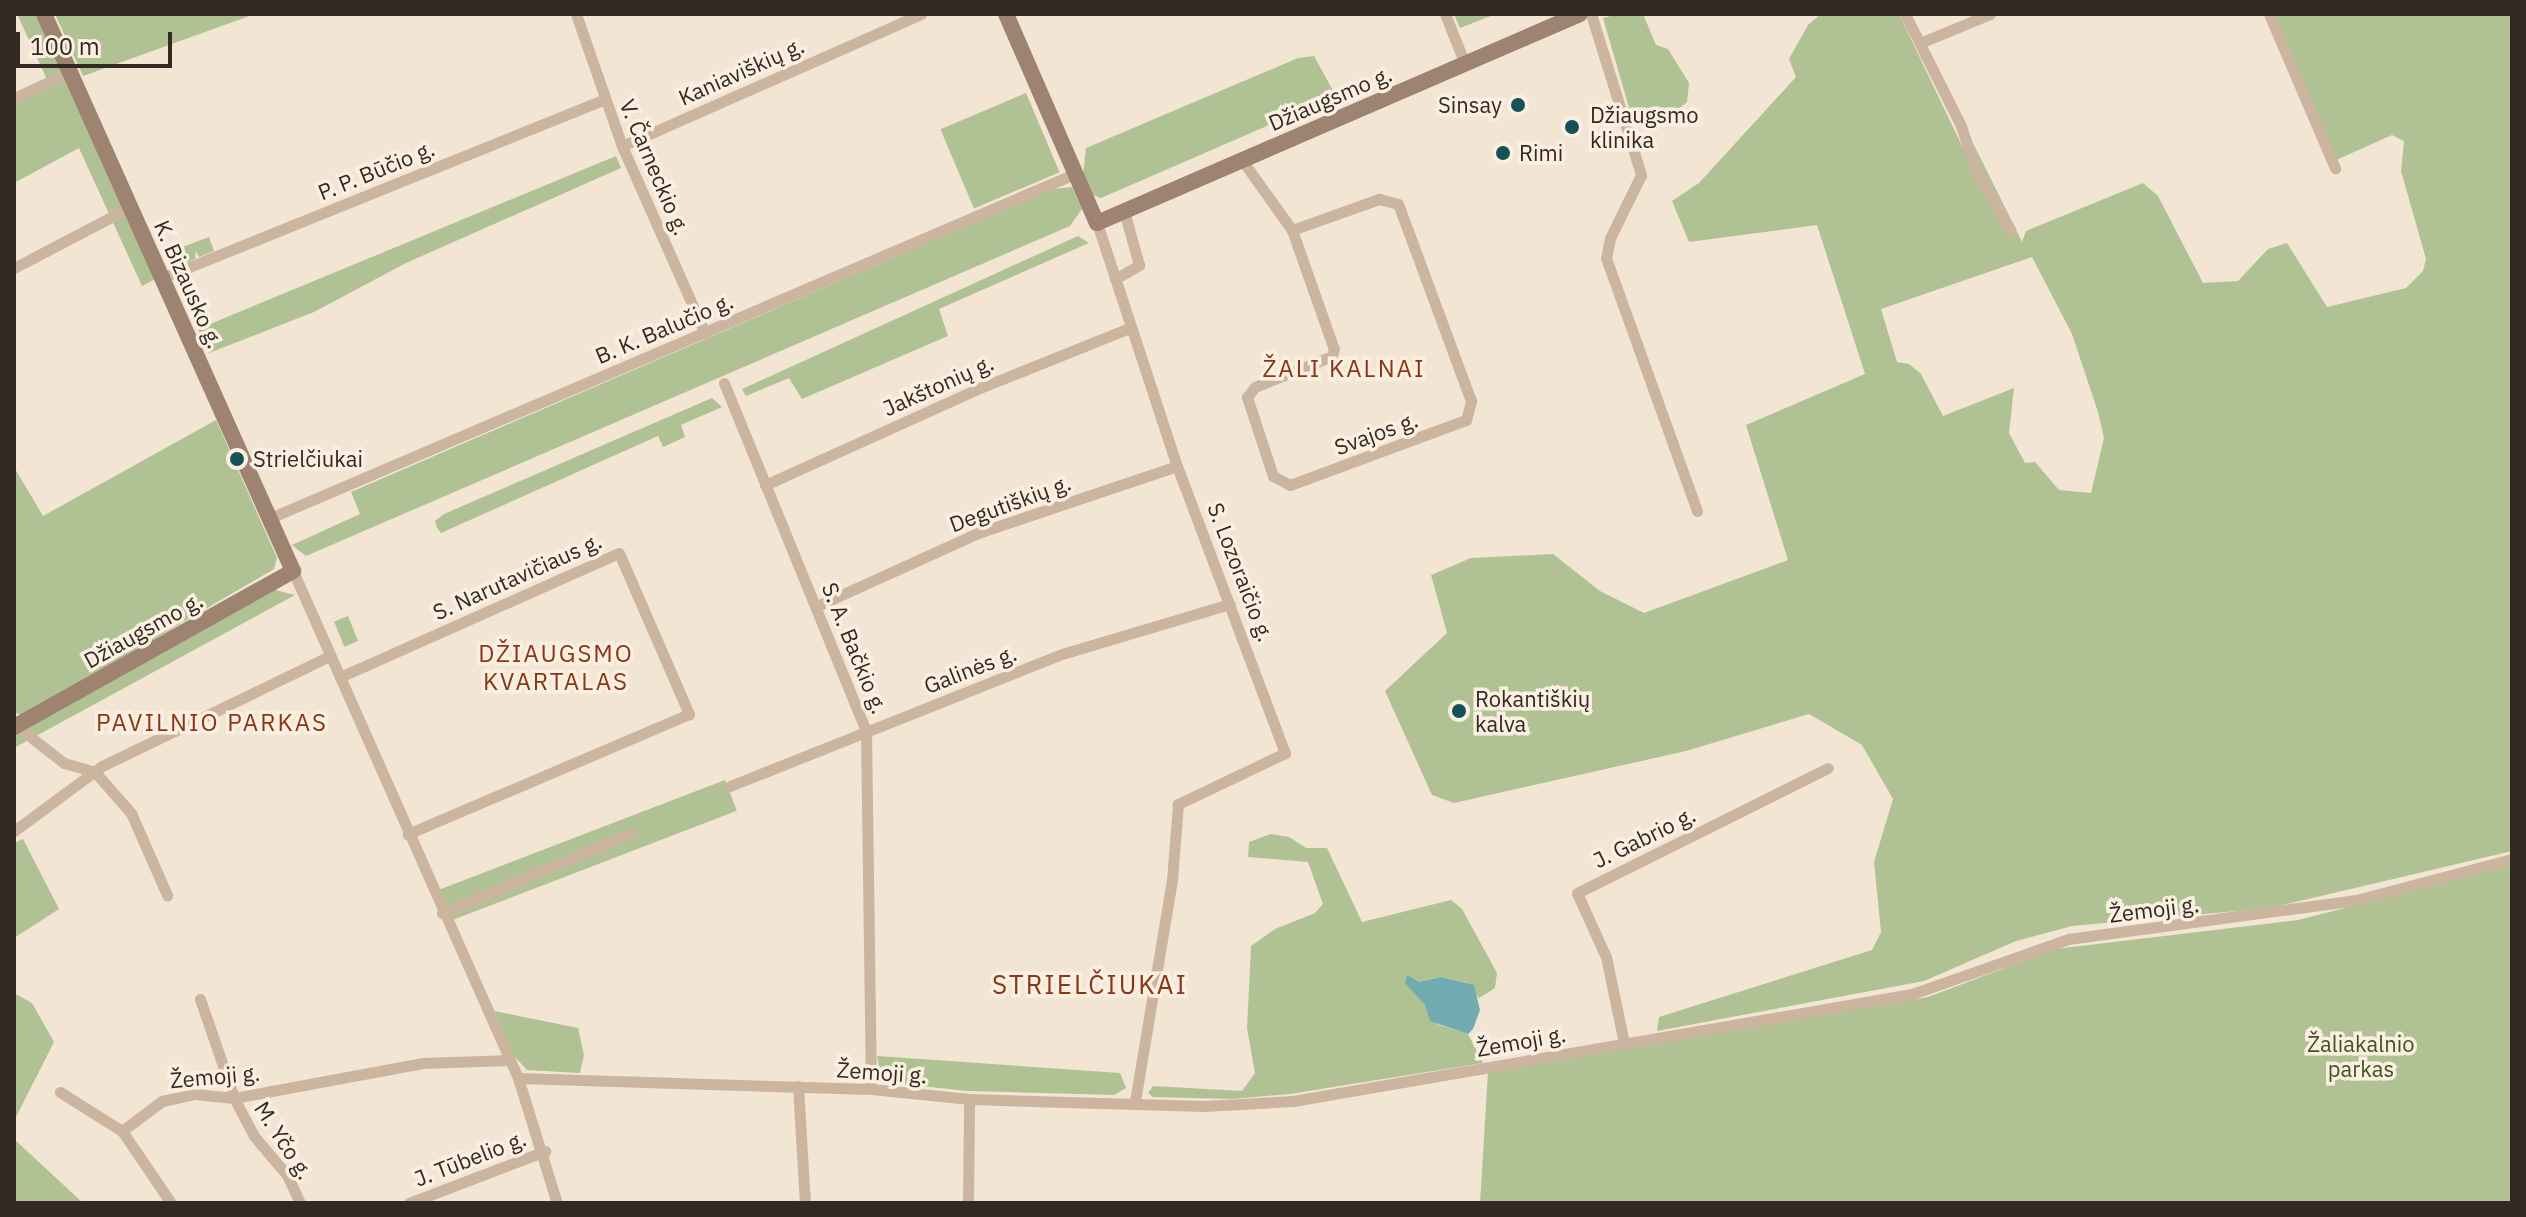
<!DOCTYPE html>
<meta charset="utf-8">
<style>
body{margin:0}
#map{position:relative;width:2526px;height:1217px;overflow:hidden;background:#f2e5d4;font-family:"IBM Plex Sans",sans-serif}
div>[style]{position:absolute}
.green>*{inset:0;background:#b0c293;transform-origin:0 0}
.water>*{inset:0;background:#71acb1}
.street>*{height:11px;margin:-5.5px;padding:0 5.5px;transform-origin:5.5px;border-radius:5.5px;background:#cbb59f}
.secondary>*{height:16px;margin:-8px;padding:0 8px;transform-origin:8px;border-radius:8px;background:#9e8371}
.dots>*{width:22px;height:22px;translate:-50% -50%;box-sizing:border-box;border:4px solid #faefe0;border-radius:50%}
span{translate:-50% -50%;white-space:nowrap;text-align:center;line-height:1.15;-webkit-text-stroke:7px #faefe0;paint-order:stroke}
.street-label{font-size:22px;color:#332923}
.poi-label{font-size:22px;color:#332923}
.right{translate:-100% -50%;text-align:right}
.left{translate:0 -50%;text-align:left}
.park-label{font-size:22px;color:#415325}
.neighbourhood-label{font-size:24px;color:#883616;letter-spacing:2px}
.quarter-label{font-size:26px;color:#883616;letter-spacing:2px}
.frame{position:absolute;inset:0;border:16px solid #332923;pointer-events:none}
.scale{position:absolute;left:16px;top:32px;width:156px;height:36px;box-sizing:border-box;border:4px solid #332923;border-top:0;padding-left:10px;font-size:24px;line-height:28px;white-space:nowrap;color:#332923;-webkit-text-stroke:6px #faefe0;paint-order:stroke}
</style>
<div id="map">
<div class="green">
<i style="clip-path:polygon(17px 14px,39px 14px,157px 278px,142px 286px,79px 148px,14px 183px,14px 94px,50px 86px)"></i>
<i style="clip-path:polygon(55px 14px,255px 14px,83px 76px)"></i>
<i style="clip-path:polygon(1454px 14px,1496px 14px,1460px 28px)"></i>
<i style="clip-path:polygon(1618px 14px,1643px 14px,1656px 45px,1668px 49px,1689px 83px,1687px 102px,1676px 111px,1634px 125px,1603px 18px)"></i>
<i style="clip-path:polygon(evenodd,1821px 14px,1899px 14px,1963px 148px,1974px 145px,2022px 242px,2026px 231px,2143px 183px,2158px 196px,2203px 283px,2238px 281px,2268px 249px,2287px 243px,2327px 307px,2406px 288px,2423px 271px,2426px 259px,2401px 171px,2404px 141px,2392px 135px,2334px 161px,2274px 14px,2512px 14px,2512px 851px,2270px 908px,2072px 926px,2016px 941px,1924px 981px,1657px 1031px,1659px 1017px,1872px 950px,1881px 932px,1874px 862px,1893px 799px,1862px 745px,1809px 714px,1686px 751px,1454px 803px,1432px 795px,1385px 691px,1447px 633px,1431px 575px,1471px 558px,1553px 554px,1600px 591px,1644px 613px,1788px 560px,1746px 425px,1865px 374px,1817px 225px,1689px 242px,1672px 201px,1699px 183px,1796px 77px,1789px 59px,1808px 25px,1821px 14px,2032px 257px,2072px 334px,2098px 412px,2104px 438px,2091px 493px,2059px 490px,2035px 462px,2025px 463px,2009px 433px,2014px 388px,1943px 416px,1921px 374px,1909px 364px,1897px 362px,1881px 309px,2032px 257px)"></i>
<i style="clip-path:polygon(1314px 56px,1336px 96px,1115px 192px,1101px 198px,1090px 194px,1083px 176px,1086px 148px,1298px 58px)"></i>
<i style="left:1026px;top:93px;width:86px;height:93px;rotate:67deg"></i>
<i style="clip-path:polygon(616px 156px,621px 168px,406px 263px,314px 312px,209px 353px,198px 329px)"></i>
<i style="clip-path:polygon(1072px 187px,1082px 209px,1070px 226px,306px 556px,292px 545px,360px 514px,351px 492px,1053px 189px)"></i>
<i style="clip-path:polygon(1078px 236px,1089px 243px,939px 309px,948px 336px,802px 399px,789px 378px,746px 396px,742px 389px)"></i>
<i style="clip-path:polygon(209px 237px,214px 251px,199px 257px,196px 251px,195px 259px,183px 264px,177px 249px)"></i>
<i style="clip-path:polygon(712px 398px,722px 407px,681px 425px,685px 437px,663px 447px,658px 436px,441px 533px,437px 528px,435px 521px,444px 514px)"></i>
<i style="clip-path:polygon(216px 420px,277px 558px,274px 569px,24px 715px,14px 713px,14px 467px,43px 516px)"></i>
<i style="clip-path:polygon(271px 589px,295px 595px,14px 748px,14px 735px)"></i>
<i style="left:348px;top:616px;width:27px;height:15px;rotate:68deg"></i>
<i style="left:725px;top:780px;width:33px;height:307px;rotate:69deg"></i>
<i style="clip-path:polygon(1271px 834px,1289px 837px,1306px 848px,1327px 848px,1362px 922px,1451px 900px,1462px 909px,1497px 973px,1495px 988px,1479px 998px,1467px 983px,1441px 977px,1419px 982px,1437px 1024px,1468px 1034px,1483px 1063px,1290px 1094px,1232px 1099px,1153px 1097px,1148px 1093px,1153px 1086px,1242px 1091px,1255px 1073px,1247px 1028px,1251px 946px,1275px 929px,1315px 913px,1323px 904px,1308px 862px,1248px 857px,1249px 842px)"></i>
<i style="clip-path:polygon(23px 839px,59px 909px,14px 938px,14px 843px)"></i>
<i style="clip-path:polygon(2512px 865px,2512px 1203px,1480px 1203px,1488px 1072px,1928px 997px,2055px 949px,2298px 920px)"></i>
<i style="clip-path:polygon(14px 993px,32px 1003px,54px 1042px,14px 1121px)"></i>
<i style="clip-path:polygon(494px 1011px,578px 1028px,584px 1055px,580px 1073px,527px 1070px,514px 1056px)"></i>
<i style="clip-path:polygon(877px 1056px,1120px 1073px,1126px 1088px,1114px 1095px,968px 1091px,882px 1082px)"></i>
<i style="clip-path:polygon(14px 1139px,83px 1203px,14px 1203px)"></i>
</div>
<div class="water">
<i style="clip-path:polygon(1407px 975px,1419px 982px,1441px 977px,1474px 985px,1480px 1010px,1473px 1029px,1468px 1034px,1430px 1021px,1425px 1005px,1405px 983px)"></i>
</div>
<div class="street">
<i style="left:576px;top:14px;width:140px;rotate:70.8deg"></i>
<i style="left:622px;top:146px;width:205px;rotate:66.1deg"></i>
<i style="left:1445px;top:14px;width:54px;rotate:68.2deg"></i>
<i style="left:1591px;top:14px;width:169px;rotate:72.7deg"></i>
<i style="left:1641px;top:175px;width:70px;rotate:116.2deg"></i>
<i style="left:1610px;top:238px;width:20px;rotate:101deg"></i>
<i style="left:1606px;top:258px;width:269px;rotate:70.2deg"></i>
<i style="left:1905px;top:14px;width:125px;rotate:63.4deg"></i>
<i style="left:1961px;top:126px;width:47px;rotate:71.6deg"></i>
<i style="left:1976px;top:171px;width:69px;rotate:59.7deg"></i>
<i style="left:2269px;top:14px;width:168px;rotate:66.8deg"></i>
<i style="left:1920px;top:43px;width:76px;rotate:-22.5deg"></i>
<i style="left:14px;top:98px;width:62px;rotate:-24.9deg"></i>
<i style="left:622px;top:146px;width:327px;rotate:-23.8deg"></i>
<i style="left:1242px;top:160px;width:86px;rotate:54.5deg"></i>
<i style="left:1292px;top:230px;width:126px;rotate:70.6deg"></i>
<i style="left:1334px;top:349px;width:7px;rotate:106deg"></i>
<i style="left:1332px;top:356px;width:83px;rotate:158.1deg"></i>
<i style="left:1255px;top:387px;width:13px;rotate:129deg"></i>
<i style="left:1247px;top:397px;width:83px;rotate:71.8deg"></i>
<i style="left:1273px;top:476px;width:19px;rotate:28deg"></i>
<i style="left:1290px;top:485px;width:188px;rotate:-20.3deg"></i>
<i style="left:1466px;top:420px;width:20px;rotate:-75deg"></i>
<i style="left:1471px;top:401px;width:210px;rotate:-110.3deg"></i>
<i style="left:1398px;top:204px;width:20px;rotate:-165deg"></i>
<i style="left:1379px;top:199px;width:92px;rotate:160.4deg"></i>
<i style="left:1097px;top:223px;width:256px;rotate:71.8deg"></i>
<i style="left:1177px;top:466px;width:307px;rotate:69.4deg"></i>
<i style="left:1285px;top:753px;width:119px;rotate:154.5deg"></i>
<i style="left:1178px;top:804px;width:76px;rotate:94.5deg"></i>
<i style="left:1172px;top:880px;width:225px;rotate:99.5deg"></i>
<i style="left:14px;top:268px;width:131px;rotate:-27.7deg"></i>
<i style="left:162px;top:278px;width:477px;rotate:-22deg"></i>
<i style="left:1115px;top:279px;width:28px;rotate:-30deg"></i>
<i style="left:1139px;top:265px;width:56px;rotate:-105.5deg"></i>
<i style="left:724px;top:383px;width:376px;rotate:67.8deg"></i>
<i style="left:866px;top:731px;width:358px;rotate:89.2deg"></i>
<i style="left:765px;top:485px;width:230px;rotate:-24.3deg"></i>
<i style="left:975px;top:390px;width:166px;rotate:-21.9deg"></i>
<i style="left:270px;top:518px;width:875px;rotate:-23.16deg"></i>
<i style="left:293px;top:571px;width:555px;rotate:66.07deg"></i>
<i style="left:518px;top:1078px;width:131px;rotate:72.7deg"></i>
<i style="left:817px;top:606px;width:177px;rotate:-24.4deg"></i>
<i style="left:978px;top:533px;width:210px;rotate:-18.6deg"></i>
<i style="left:340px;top:677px;width:305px;rotate:-24deg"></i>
<i style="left:619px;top:553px;width:176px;rotate:66.5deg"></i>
<i style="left:689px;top:714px;width:306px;rotate:156.9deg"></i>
<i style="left:14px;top:724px;width:63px;rotate:38deg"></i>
<i style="left:64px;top:763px;width:32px;rotate:16deg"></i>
<i style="left:95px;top:772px;width:55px;rotate:48.7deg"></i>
<i style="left:131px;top:813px;width:90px;rotate:66.3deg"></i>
<i style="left:730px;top:786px;width:357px;rotate:-21.7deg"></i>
<i style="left:1062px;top:654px;width:175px;rotate:-16.6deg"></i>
<i style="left:14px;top:831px;width:109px;rotate:-36.5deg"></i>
<i style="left:102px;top:766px;width:253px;rotate:-25.8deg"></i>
<i style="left:442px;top:913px;width:205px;rotate:-22.9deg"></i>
<i style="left:200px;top:999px;width:105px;rotate:71deg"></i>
<i style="left:234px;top:1098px;width:43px;rotate:62.2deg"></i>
<i style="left:254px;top:1136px;width:51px;rotate:49.8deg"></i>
<i style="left:287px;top:1175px;width:31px;rotate:65deg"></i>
<i style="left:1624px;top:1043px;width:88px;rotate:-101.8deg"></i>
<i style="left:1606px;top:957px;width:70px;rotate:-114.4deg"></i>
<i style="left:1577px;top:893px;width:280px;rotate:-26.5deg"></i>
<i style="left:518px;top:1078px;width:353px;rotate:1.8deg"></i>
<i style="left:871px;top:1089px;width:99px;rotate:5.8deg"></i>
<i style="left:969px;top:1099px;width:235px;rotate:1.7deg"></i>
<i style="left:1204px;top:1106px;width:89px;rotate:-3.2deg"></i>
<i style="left:1293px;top:1101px;width:628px;rotate:-9.81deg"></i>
<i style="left:1912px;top:994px;width:165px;rotate:-19.4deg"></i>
<i style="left:2068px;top:939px;width:291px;rotate:-7.7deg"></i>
<i style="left:2356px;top:900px;width:161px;rotate:-14.7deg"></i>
<i style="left:798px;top:1086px;width:117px;rotate:86.6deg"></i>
<i style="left:60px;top:1092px;width:73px;rotate:32.2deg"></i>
<i style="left:122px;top:1131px;width:87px;rotate:55.8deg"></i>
<i style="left:122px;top:1131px;width:50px;rotate:-36.9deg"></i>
<i style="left:162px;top:1101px;width:34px;rotate:-12deg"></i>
<i style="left:195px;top:1094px;width:39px;rotate:6deg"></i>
<i style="left:234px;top:1098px;width:192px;rotate:-10.5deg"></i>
<i style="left:423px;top:1063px;width:87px;rotate:-2deg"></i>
<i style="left:409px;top:1203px;width:146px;rotate:-20.9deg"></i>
<i style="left:968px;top:1203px;width:104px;rotate:-89.4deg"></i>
</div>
<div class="secondary">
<i style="left:1006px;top:14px;width:228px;rotate:66.5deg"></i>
<i style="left:1097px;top:223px;width:526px;rotate:-23.4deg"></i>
<i style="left:14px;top:727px;width:320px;rotate:-29.2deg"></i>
<i style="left:293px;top:571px;width:610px;rotate:-114.09deg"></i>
</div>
<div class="dots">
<i style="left:1518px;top:105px;background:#165158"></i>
<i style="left:1572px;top:127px;background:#165158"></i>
<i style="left:1503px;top:153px;background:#165158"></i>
<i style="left:237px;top:459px;background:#165158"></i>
<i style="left:1459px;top:711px;background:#165158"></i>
</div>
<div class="street-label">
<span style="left:741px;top:71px;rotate:-24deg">Kaniaviškių g.</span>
<span style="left:1330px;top:98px;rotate:-23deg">Džiaugsmo g.</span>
<span style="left:655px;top:167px;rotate:67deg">V. Čarneckio g.</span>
<span style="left:376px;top:170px;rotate:-22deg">P. P. Būčio g.</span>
<span style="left:189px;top:284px;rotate:66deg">K. Bizausko g.</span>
<span style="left:664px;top:328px;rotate:-23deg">B. K. Balučio g.</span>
<span style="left:938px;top:385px;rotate:-24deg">Jakštonių g.</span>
<span style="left:1376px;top:433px;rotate:-20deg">Svajos g.</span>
<span style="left:1010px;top:503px;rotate:-20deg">Degutiškių g.</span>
<span style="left:1241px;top:572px;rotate:69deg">S. Lozoraičio g.</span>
<span style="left:517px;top:576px;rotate:-24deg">S. Narutavičiaus g.</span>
<span style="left:143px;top:630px;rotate:-29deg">Džiaugsmo g.</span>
<span style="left:855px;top:648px;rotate:68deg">S. A. Bačkio g.</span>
<span style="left:970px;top:669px;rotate:-21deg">Galinės g.</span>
<span style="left:1644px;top:837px;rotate:-26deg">J. Gabrio g.</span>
<span style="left:2154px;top:909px;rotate:-7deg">Žemoji g.</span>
<span style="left:1521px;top:1041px;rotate:-10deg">Žemoji g.</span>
<span style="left:882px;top:1072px;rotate:4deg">Žemoji g.</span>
<span style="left:215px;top:1076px;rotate:-5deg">Žemoji g.</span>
<span style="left:284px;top:1140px;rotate:57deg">M. Yčo g.</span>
<span style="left:470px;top:1158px;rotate:-21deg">J. Tūbelio g.</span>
</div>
<div class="poi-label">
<span class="right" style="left:1502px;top:105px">Sinsay</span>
<span class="left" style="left:1590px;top:127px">Džiaugsmo<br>klinika</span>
<span class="left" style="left:1519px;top:153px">Rimi</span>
<span class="left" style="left:253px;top:459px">Strielčiukai</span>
<span class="left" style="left:1475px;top:711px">Rokantiškių<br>kalva</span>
</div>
<div class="park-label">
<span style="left:2361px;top:1056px">Žaliakalnio<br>parkas</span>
</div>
<div class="neighbourhood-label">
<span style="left:1344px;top:369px">ŽALI KALNAI</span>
<span style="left:556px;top:668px">DŽIAUGSMO<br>KVARTALAS</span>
<span style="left:212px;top:723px">PAVILNIO PARKAS</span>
</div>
<div class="quarter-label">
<span style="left:1090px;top:985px">STRIELČIUKAI</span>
</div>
<div class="frame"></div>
<div class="scale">100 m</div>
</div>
